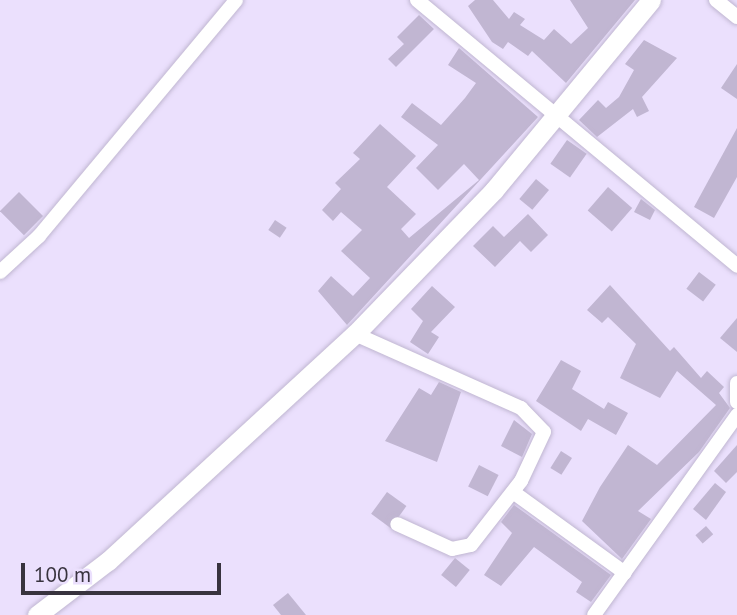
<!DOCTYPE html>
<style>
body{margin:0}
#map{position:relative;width:737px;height:615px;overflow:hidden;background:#ebe0fd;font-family:"PT Sans",sans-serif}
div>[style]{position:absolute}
.building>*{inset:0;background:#c1b6d2;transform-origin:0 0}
.roads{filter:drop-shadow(0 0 2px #c0b6d1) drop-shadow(0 0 2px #c0b6d1)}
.street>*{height:14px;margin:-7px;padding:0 7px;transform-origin:7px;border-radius:7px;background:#fff}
.secondary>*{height:19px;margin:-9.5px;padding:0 9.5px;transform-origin:9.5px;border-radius:9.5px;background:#fff}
span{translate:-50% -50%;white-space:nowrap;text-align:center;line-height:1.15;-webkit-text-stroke:7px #ebe0fd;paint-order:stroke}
.scale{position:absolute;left:21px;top:563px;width:200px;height:32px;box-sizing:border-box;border:4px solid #38333e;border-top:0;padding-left:9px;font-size:21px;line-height:24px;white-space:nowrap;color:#38333e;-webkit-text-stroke:5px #ebe0fd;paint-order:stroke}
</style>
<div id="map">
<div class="building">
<i style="clip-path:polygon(475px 0,493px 0,509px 19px,514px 12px,525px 19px,520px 25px,544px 40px,554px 29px,571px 44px,588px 28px,570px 0,635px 0,566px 83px,532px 51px,528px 56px,508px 42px,503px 49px,492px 42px,468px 6px)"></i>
<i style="clip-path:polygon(419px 15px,434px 29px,396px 67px,388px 59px,404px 44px,397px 37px)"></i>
<i style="clip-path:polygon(644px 40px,677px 58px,642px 97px,649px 111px,637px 117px,633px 109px,597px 137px,579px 120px,598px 100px,606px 108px,619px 97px,634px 70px,625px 64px)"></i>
<i style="clip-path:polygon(459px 48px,538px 117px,347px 325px,318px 291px,331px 276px,353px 296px,370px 278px,341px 251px,362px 230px,341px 212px,333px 221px,322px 210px,341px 189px,335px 183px,360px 159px,353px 153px,380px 124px,416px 156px,387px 187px,416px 214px,401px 229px,409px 238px,479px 180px,464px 164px,438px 190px,416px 168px,438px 145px,401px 117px,412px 103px,441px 125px,465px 98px,476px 83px,448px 65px)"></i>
<i style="clip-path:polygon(737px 64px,737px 99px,721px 88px)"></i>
<i style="clip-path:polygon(737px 128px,737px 177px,714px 218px,694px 207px)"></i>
<i style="left:567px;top:140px;width:24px;height:29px;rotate:35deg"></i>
<i style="left:536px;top:179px;width:17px;height:26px;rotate:40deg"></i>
<i style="left:608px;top:187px;width:32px;height:31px;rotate:41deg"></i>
<i style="left:19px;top:192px;width:34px;height:27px;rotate:45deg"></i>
<i style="clip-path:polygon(641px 199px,655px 210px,650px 220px,634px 212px)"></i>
<i style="clip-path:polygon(528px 214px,548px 235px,531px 252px,520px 241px,495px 267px,473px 246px,493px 226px,504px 237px)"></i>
<i style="left:275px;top:220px;width:14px;height:12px;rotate:34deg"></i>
<i style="left:699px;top:272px;width:21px;height:21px;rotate:37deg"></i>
<i style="clip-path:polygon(610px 285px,670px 351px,674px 347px,701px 378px,707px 371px,724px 387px,719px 393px,730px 408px,699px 452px,638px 511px,651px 519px,622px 559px,582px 521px,600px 487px,628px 445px,657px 465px,716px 405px,677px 371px,660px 398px,620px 378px,636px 344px,608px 317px,602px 323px,587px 310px)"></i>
<i style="clip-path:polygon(432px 286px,455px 307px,431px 332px,439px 337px,428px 354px,410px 342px,423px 321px,411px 309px)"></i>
<i style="clip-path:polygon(737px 318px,737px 352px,720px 338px)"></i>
<i style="clip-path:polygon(561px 360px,581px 371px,572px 389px,604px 409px,608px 402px,628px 413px,616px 435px,588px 419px,581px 431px,536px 401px)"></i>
<i style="clip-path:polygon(439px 382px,461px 392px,437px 462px,385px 441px,419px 388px,431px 395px)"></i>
<i style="clip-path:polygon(514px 420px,532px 434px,522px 457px,501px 446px)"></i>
<i style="clip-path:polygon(737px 445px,737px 472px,726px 483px,714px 471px)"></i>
<i style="left:561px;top:451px;width:13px;height:20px;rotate:32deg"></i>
<i style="left:479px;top:465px;width:22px;height:24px;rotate:27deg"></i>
<i style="clip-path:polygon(715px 483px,726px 492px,706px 520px,693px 509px)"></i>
<i style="left:387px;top:492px;width:24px;height:27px;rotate:36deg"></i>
<i style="clip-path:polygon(514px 505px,611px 575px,591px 602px,576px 592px,582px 582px,534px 547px,501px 586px,484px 575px,512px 533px,501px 522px)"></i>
<i style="left:706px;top:526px;width:11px;height:14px;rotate:49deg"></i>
<i style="left:455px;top:558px;width:19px;height:22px;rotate:39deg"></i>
<i style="clip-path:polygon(288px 593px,306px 615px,281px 615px,273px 605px)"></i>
</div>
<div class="roads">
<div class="street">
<i style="left:417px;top:0;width:416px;rotate:39.7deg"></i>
<i style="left:716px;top:0;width:27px;rotate:39deg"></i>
<i style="left:0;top:272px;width:53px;rotate:-42.7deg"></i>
<i style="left:39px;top:236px;width:307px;rotate:-50.1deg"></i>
<i style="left:355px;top:334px;width:182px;rotate:24deg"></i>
<i style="left:521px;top:408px;width:33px;rotate:46deg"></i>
<i style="left:544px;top:432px;width:54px;rotate:115.1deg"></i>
<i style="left:521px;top:481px;width:81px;rotate:128deg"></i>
<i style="left:471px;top:545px;width:19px;rotate:168deg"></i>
<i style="left:452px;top:549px;width:60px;rotate:-155.6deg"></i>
<i style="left:737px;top:383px;width:19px;rotate:90deg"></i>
<i style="left:513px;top:492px;width:138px;rotate:35.9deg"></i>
<i style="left:594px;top:615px;width:246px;rotate:-54.4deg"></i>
</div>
<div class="secondary">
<i style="left:37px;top:615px;width:89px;rotate:-37.3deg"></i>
<i style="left:108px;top:561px;width:335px;rotate:-42.6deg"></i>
<i style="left:355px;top:334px;width:200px;rotate:-46deg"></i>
<i style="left:494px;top:190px;width:246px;rotate:-50.4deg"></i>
</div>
</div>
<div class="scale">100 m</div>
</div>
